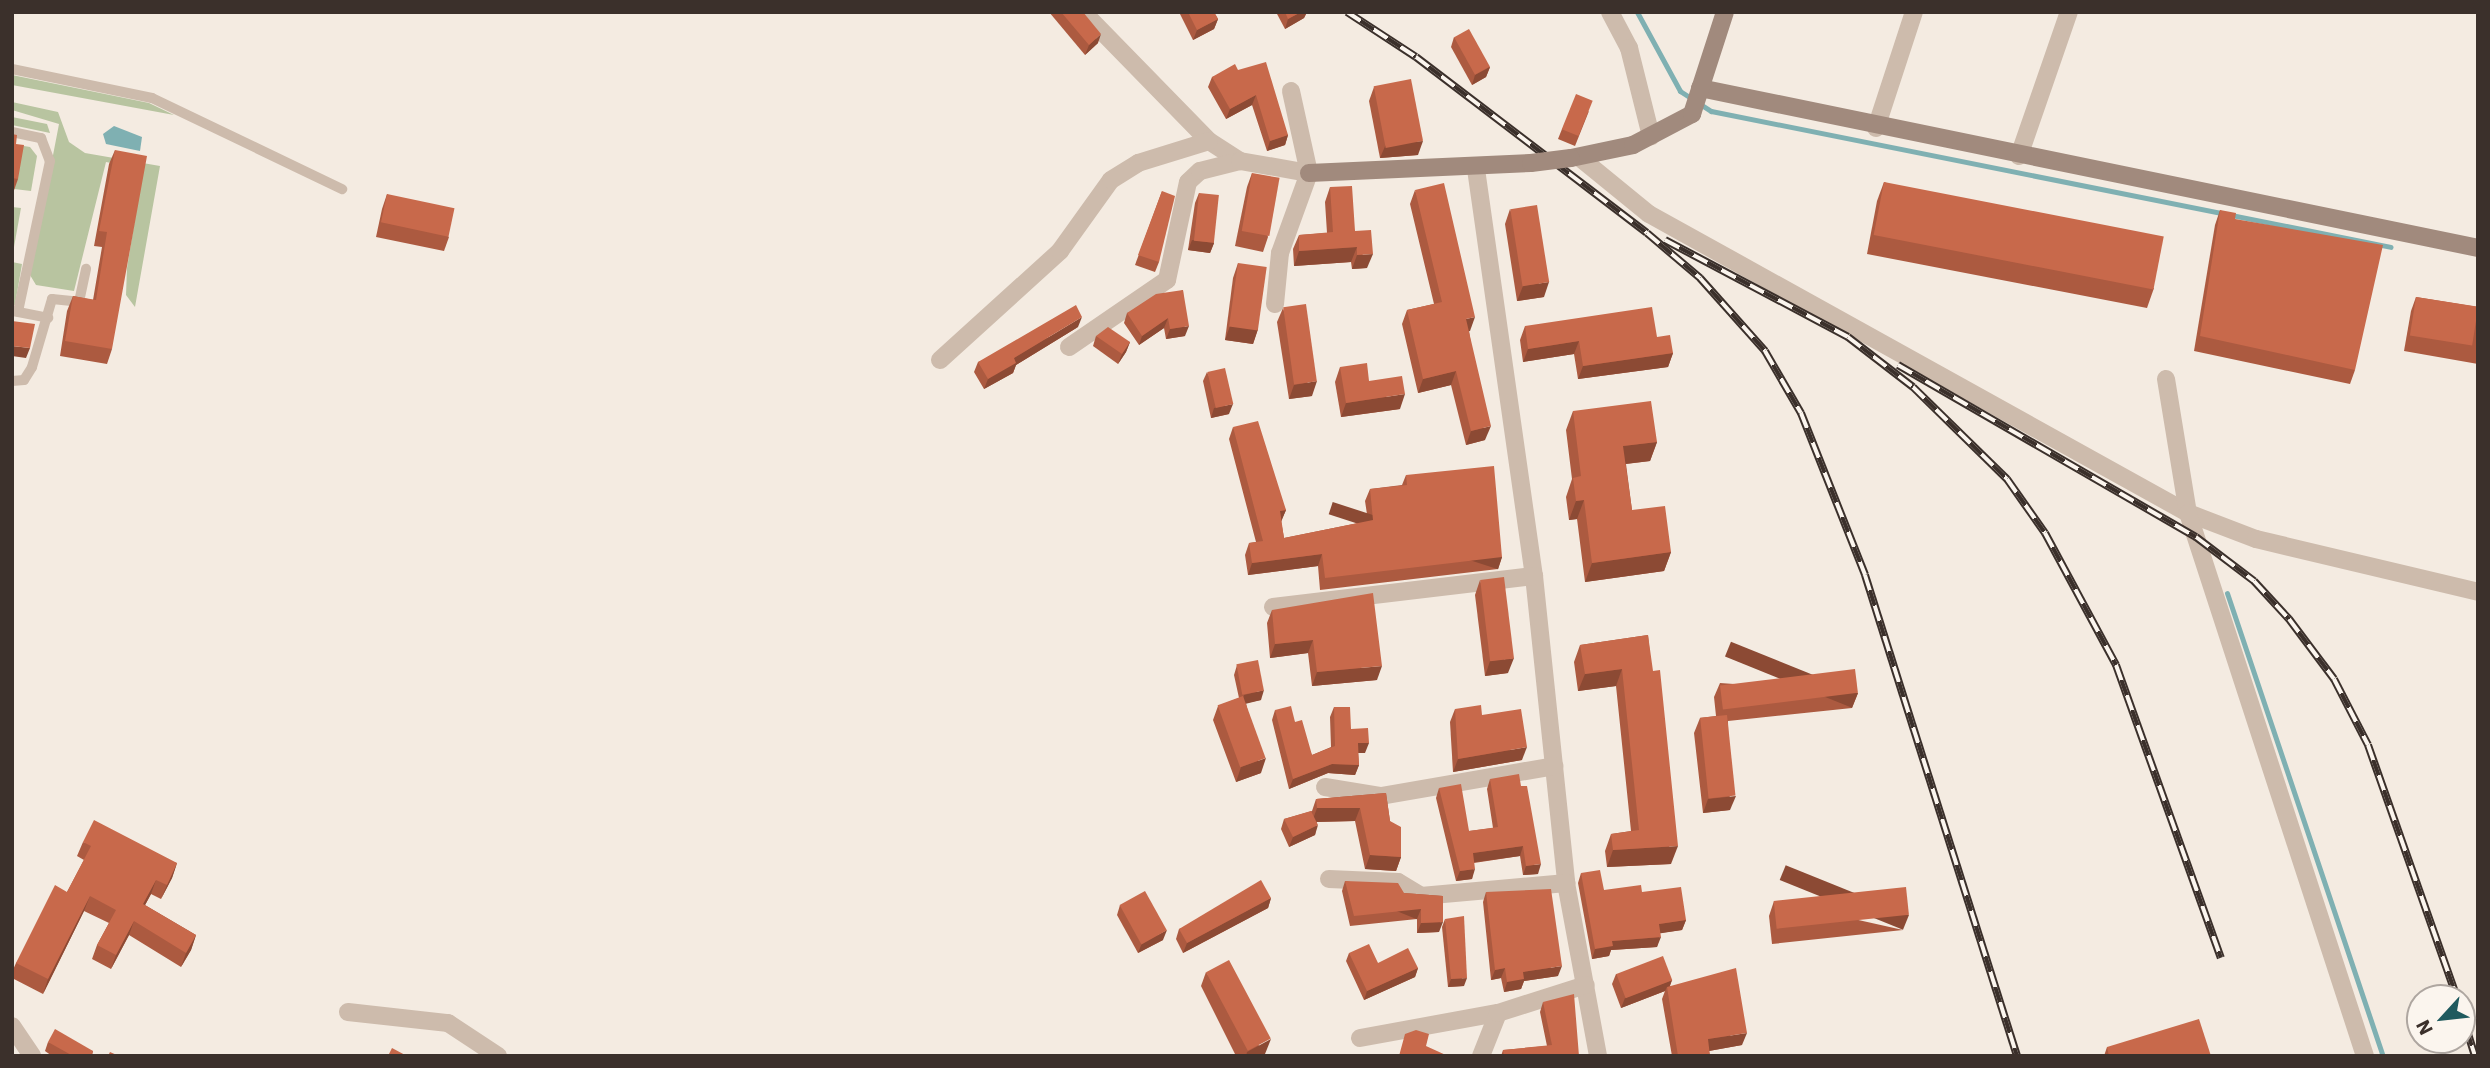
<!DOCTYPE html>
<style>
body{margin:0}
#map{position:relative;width:2490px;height:1068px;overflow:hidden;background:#f4ebe1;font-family:"IBM Plex Sans",sans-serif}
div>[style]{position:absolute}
.green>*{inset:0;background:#b8c4a0}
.water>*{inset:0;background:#7fb0b2}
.stream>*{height:5px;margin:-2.5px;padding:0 2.5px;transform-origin:2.5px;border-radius:2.5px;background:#7fb0b2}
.lane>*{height:10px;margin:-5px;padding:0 5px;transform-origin:5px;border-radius:5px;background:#cdbbac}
.street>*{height:18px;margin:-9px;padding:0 9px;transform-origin:9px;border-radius:9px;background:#cdbbac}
.secondary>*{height:18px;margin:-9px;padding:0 9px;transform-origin:9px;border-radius:9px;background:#a18a7d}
.rail>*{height:8px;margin-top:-4px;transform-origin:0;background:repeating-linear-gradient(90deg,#fbf5ee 0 16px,#3b302b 0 32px);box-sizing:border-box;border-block:2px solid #3b302b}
.secondary-bridge>*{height:18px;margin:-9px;padding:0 9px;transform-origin:9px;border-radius:9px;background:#a18a7d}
.wall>*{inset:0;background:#ac5a40}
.shaded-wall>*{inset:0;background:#8c4a34;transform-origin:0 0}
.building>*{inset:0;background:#c8694b;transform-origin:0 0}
span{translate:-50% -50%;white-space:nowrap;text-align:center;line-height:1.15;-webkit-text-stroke:5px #fbf5ee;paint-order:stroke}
.frame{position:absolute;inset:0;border:14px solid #3b302b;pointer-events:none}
.north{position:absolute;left:2406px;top:984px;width:70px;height:70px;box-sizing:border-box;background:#fbf5ee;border:2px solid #aea6a0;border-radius:50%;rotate:243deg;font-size:19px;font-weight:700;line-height:28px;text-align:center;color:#3b302b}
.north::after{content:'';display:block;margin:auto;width:24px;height:32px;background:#1f5a5e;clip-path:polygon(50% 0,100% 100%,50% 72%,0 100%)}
</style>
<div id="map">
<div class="green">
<i style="clip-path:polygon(12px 75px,149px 103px,174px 115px,12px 85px)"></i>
<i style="clip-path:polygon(12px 102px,58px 112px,69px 142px,85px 153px,160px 166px,135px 307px,126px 295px,127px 268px,143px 169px,106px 162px,74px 291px,36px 285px,30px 275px,59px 124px,12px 110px)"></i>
<i style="clip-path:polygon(12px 117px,47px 124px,50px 133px,12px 125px)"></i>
<i style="clip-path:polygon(12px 144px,30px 147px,37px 156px,31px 191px,14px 189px)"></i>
<i style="clip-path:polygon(12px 207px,21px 208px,12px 258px)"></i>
<i style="clip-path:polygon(12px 262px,22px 264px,15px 305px,12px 305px)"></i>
</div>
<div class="water">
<i style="clip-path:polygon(114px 126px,142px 137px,140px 151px,106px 144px,103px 134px)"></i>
</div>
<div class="stream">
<i style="left:1637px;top:12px;width:90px;rotate:61.4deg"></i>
<i style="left:1680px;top:91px;width:37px;rotate:33deg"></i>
<i style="left:1711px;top:111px;width:693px;rotate:11.31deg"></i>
<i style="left:2227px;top:593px;width:489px;rotate:71.4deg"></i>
</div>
<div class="lane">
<i style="left:12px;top:69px;width:143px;rotate:11.7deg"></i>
<i style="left:152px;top:98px;width:211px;rotate:25.6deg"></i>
<i style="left:12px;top:132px;width:30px;rotate:12deg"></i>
<i style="left:41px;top:138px;width:25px;rotate:69deg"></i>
<i style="left:50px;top:161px;width:154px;rotate:102deg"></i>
<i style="left:13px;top:311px;width:36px;rotate:11deg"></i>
<i style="left:12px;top:381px;width:12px;rotate:-5deg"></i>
<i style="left:24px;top:380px;width:15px;rotate:-58deg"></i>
<i style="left:32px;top:367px;width:71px;rotate:-73.6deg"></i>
<i style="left:52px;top:299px;width:27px;rotate:6deg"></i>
<i style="left:79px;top:302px;width:34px;rotate:-78deg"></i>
</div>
<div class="street">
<i style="left:1083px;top:12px;width:180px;rotate:45.7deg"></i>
<i style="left:1209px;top:141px;width:37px;rotate:33deg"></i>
<i style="left:1610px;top:12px;width:41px;rotate:62.2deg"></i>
<i style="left:1629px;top:48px;width:91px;rotate:76deg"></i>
<i style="left:1876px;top:128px;width:122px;rotate:-71.9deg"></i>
<i style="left:2019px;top:156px;width:152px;rotate:-70.9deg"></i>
<i style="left:1579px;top:157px;width:90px;rotate:39.2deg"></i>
<i style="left:1649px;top:214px;width:616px;rotate:29.02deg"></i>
<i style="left:2188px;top:513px;width:73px;rotate:20.9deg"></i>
<i style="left:2256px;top:539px;width:228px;rotate:13.4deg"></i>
<i style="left:1476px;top:169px;width:411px;rotate:81.9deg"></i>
<i style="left:1534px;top:576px;width:309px;rotate:84deg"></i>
<i style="left:1566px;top:883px;width:176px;rotate:79.5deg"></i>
<i style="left:1275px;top:304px;width:51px;rotate:-84.4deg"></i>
<i style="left:1280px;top:253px;width:85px;rotate:-70.1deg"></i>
<i style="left:1309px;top:173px;width:84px;rotate:-102.4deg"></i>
<i style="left:1069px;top:347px;width:119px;rotate:-34.4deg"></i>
<i style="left:1167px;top:280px;width:100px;rotate:-77.9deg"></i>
<i style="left:1188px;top:182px;width:16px;rotate:-43deg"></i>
<i style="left:1200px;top:171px;width:41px;rotate:-14deg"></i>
<i style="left:1240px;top:161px;width:70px;rotate:9.9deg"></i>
<i style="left:940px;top:360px;width:162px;rotate:-42.2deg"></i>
<i style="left:1060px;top:251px;width:87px;rotate:-54.3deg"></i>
<i style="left:1111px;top:180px;width:32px;rotate:-32deg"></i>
<i style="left:1138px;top:163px;width:74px;rotate:-17.2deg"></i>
<i style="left:2166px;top:379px;width:136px;rotate:80.7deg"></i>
<i style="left:2188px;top:513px;width:571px;rotate:71.95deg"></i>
<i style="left:1273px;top:607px;width:263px;rotate:-6.8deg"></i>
<i style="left:1325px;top:787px;width:57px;rotate:9.1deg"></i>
<i style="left:1381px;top:796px;width:176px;rotate:-9.8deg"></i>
<i style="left:1329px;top:879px;width:69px;rotate:2.5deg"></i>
<i style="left:1398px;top:882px;width:27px;rotate:31deg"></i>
<i style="left:1421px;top:896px;width:146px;rotate:-5.1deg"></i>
<i style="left:348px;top:1012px;width:101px;rotate:6.3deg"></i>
<i style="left:448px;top:1023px;width:60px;rotate:33.4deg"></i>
<i style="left:12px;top:1026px;width:36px;rotate:56deg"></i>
<i style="left:1360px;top:1038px;width:140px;rotate:-10.3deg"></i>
<i style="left:1481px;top:1056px;width:46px;rotate:-68.4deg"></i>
<i style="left:1498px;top:1013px;width:92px;rotate:-17.7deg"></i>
</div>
<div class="secondary">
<i style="left:1700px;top:88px;width:794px;rotate:11.62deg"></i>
<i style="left:1571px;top:158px;width:63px;rotate:-11.8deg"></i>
<i style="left:1633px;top:145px;width:67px;rotate:-27.7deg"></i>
<i style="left:1692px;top:114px;width:107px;rotate:-72.1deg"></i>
<i style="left:1309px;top:173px;width:222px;rotate:-2.6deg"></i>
</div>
<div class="rail">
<i style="left:1347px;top:12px;width:82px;rotate:33.1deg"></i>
<i style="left:1416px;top:57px;width:290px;rotate:37.3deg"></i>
<i style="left:1647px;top:233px;width:70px;rotate:40.3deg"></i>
<i style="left:1700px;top:278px;width:98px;rotate:48.3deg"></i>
<i style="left:1765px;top:351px;width:72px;rotate:59.9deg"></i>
<i style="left:1801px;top:413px;width:174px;rotate:68.4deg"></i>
<i style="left:1865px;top:575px;width:504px;rotate:72.46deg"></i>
<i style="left:1665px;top:240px;width:207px;rotate:27.9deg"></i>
<i style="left:1848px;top:337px;width:82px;rotate:37.6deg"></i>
<i style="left:1913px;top:387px;width:132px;rotate:44.4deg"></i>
<i style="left:2007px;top:479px;width:66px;rotate:54.9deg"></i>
<i style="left:2045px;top:533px;width:150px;rotate:61.7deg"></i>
<i style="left:2116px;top:665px;width:311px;rotate:70.3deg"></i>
<i style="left:1898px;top:365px;width:344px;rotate:30deg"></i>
<i style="left:2196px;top:537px;width:73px;rotate:37.2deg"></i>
<i style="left:2254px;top:581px;width:52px;rotate:47.4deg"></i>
<i style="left:2289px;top:619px;width:75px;rotate:53.1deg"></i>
<i style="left:2334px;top:679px;width:74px;rotate:62.7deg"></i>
<i style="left:2368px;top:745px;width:268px;rotate:70.6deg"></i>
<i style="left:2462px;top:1015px;width:43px;rotate:72.4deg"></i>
</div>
<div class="secondary-bridge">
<i style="left:1531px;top:163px;width:40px;rotate:-7.1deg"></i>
</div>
<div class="wall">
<i style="clip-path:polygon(1049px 12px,1083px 12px,1098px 43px,1085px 55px)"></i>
<i style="clip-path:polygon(1179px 12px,1214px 12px,1218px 19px,1214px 29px,1193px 40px)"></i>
<i style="clip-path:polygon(1276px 12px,1307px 12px,1304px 18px,1285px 29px)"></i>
<i style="clip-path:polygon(1454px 37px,1490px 67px,1486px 77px,1472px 85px,1451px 47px)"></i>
<i style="clip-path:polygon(1238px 70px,1288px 135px,1285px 145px,1267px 151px,1252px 105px,1226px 119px,1208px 87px,1212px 77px)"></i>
<i style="clip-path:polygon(1374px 87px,1418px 155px,1380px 158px,1369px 101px)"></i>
<i style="clip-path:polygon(1589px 111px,1575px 146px,1558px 139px,1562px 129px)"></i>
<i style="clip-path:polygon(12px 134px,18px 179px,12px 196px)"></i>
<i style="clip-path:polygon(115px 150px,112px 349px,107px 364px,60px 356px,67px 311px,73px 296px,93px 300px,102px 247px,94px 246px,109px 164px)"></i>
<i style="clip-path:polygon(1252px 173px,1268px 237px,1263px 252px,1235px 246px,1247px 187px)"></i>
<i style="clip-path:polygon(1884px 182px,2154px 288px,2147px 308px,1867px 254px,1877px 201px)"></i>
<i style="clip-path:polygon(1330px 187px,1355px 231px,1367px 268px,1352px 269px,1351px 262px,1294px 266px,1293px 249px,1299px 235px,1327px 233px,1325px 202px)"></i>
<i style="clip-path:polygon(1415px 190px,1470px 331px,1469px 331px,1485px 440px,1466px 445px,1451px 385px,1418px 393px,1402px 324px,1407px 310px,1434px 304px,1410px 204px)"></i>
<i style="clip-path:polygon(1162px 191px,1159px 262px,1155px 272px,1135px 265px)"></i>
<i style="clip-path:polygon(1199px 193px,1214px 243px,1210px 253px,1188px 250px,1195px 203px)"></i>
<i style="clip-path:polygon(387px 194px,449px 237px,444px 251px,376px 237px,382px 209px)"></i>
<i style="clip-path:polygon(1510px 209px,1544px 297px,1517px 301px,1505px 224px)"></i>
<i style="clip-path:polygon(2220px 210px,2235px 219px,2355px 370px,2350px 384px,2194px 351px,2215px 225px)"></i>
<i style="clip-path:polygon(1238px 263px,1258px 329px,1253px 344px,1225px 340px,1233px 278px)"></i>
<i style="clip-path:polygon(1183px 290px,1185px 336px,1166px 339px,1164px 328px,1139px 345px,1124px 323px,1127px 313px)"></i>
<i style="clip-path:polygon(2416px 297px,2478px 307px,2478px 364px,2404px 351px,2411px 311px)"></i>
<i style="clip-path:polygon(1283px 308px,1312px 396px,1289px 399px,1277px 322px)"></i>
<i style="clip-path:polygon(1525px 326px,1657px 337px,1673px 353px,1668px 367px,1578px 379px,1574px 354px,1523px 362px,1520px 340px)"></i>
<i style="clip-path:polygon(1078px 327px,1016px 365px,1013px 373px,984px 389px,974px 372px,978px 362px)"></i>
<i style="clip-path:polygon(1096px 336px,1130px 342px,1126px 352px,1118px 364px,1093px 346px)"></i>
<i style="clip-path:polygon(1340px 367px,1369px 381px,1400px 409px,1341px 417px,1335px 382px)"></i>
<i style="clip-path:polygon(1207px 372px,1229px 414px,1211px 418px,1203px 381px)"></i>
<i style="clip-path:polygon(1573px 411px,1657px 442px,1650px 461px,1626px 464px,1632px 510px,1671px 552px,1664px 571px,1585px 582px,1577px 519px,1569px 520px,1566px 497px,1572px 479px,1566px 430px)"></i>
<i style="clip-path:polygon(1233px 427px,1286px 510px,1281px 521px,1284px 538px,1368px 521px,1365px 501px,1370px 489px,1402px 485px,1406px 475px,1502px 557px,1498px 569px,1320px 590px,1318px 566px,1248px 575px,1245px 555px,1249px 543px,1256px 542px,1229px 439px)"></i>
<i style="clip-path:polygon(1480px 580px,1508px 673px,1485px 676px,1475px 595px)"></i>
<i style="clip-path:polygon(1272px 610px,1377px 680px,1312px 686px,1308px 653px,1270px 658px,1267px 623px)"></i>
<i style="clip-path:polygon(1648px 635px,1671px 864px,1607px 867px,1605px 851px,1611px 834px,1631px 831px,1616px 686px,1578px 691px,1574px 662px,1580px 645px)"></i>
<i style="clip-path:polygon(1237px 665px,1261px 700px,1246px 703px,1261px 773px,1236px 782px,1213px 720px,1218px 706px,1239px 698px,1234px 675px)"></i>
<i style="clip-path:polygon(1720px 683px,1858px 693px,1852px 708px,1728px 721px,1730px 810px,1703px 813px,1694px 733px,1700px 718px,1716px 716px,1714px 697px)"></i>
<i style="clip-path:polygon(1334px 707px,1351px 729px,1365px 753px,1358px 753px,1359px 765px,1355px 775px,1328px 773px,1289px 789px,1272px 720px,1275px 710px,1295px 722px,1312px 755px,1331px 747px,1330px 717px)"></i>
<i style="clip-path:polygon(1455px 709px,1522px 760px,1453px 772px,1450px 722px)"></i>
<i style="clip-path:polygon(1490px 779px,1538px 874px,1523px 875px,1520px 856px,1474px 863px,1472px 879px,1456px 881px,1436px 798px,1439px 788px,1469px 831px,1493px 828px,1487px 789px)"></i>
<i style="clip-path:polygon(1386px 793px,1390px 821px,1401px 857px,1396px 871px,1365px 869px,1355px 821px,1317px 822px,1315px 835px,1289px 847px,1281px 829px,1284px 819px,1312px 811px,1316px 799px)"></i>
<i style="clip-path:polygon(83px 842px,177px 863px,172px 878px,161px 899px,151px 894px,145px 905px,196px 935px,191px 950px,181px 967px,129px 935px,111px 969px,92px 959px,97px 945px,109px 923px,84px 911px,43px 994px,12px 978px,12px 972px,16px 963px,67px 892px,84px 860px,77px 856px)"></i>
<i style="clip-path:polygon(1581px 873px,1604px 890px,1642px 892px,1686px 920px,1682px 930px,1660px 933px,1657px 947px,1611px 950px,1609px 956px,1592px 959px,1578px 883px)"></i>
<i style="clip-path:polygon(1345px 881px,1404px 893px,1443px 896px,1439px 932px,1417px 933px,1417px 919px,1350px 926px,1342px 891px)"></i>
<i style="clip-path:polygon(1486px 892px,1558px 976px,1524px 981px,1521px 989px,1504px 992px,1501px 978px,1491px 980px,1483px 902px)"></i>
<i style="clip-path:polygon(1271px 898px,1268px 908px,1183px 953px,1176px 939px,1179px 929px)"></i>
<i style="clip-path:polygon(1774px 901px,1903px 930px,1772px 944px,1769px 916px)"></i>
<i style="clip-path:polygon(1120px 905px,1163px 940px,1138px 953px,1117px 915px)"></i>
<i style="clip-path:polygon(1445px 919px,1464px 986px,1448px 987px,1442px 927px)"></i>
<i style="clip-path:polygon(1349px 953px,1378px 963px,1418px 968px,1415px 977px,1364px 1000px,1346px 961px)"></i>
<i style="clip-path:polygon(1206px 972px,1265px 1054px,1262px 1056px,1236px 1056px,1201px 986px)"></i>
<i style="clip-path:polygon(1616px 974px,1672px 980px,1670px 986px,1742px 1045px,1709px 1051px,1710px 1056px,1672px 1056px,1662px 999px,1665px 991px,1621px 1008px,1612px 984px)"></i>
<i style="clip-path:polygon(1543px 1002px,1579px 1056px,1501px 1056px,1503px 1050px,1547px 1046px,1540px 1012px)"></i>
<i style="clip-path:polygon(48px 1042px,93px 1051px,92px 1056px,52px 1056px,45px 1051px)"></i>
<i style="clip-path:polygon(2107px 1047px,2211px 1056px,2104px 1056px)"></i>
</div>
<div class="shaded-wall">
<i style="clip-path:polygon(1301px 12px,1307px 12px,1304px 18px,1285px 29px,1288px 19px)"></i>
<i style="clip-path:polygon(1218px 19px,1214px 29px,1193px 40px,1197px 30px)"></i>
<i style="clip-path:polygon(1101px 34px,1098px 43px,1085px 55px,1089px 45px)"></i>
<i style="clip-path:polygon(1490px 67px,1486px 77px,1472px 85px,1475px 75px)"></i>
<i style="clip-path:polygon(1256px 95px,1252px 105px,1226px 119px,1230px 109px)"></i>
<i style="clip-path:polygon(1288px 135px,1285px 145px,1267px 151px,1270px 141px)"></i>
<i style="clip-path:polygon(1423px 141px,1418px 155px,1380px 158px,1386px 144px)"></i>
<i style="clip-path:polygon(1192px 240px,1214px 243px,1210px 253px,1188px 250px)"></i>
<i style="clip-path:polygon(1357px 247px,1351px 262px,1294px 266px,1299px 251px)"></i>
<i style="clip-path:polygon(1373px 254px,1367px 268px,1352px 269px,1357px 255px)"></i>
<i style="clip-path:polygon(1549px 282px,1544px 297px,1517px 301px,1523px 286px)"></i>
<i style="clip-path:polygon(1082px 317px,1078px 327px,1016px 365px,1013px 373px,984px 389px,988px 379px,1014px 358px)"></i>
<i style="clip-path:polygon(1475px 317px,1470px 331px,1461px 333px,1466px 319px)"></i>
<i style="clip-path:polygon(1168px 318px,1164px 328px,1139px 345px,1142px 336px)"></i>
<i style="clip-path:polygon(1189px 326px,1185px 336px,1166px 339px,1170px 329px)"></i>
<i style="clip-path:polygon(1230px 326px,1258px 329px,1253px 344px,1225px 340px)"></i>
<i style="clip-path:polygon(1579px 341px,1574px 354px,1523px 362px,1528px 349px)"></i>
<i style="clip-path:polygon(1130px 342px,1126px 352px,1118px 364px,1122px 354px)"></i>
<i style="clip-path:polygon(12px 346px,30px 348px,26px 358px,12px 356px)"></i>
<i style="clip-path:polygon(1673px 353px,1668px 367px,1578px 379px,1583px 366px)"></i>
<i style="clip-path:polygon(1456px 371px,1451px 385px,1418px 393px,1423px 379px)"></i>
<i style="clip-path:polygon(1317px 381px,1312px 396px,1289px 399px,1294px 385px)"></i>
<i style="clip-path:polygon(1405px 394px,1400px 409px,1341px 417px,1346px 403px)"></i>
<i style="clip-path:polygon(1233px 404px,1229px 414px,1211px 418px,1214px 408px)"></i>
<i style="clip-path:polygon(1491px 426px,1485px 440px,1466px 445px,1471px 431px)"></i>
<i style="clip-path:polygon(1657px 442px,1650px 461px,1616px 465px,1623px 446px)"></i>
<i style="clip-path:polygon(1584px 500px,1577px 519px,1569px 520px,1576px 501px)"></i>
<i style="clip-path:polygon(1286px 510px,1281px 522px,1280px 511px)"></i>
<i style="clip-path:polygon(1671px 552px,1664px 571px,1585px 582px,1592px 563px)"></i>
<i style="clip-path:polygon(1322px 554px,1318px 566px,1248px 575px,1252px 563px)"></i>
<i style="left:1502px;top:557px;width:13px;height:178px;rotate:108deg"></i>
<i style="clip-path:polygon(1313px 640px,1308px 653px,1270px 658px,1275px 644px)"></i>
<i style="clip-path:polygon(1514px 658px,1508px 673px,1485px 676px,1490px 661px)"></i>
<i style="clip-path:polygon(1382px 666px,1377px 680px,1312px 686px,1317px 672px)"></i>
<i style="clip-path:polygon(1622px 669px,1616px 686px,1578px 691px,1585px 674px)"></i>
<i style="clip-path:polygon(1264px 690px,1261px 700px,1241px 705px,1244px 695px)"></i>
<i style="left:1858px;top:693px;width:16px;height:137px;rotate:112deg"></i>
<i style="clip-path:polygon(1358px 743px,1369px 743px,1365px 753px,1354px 753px)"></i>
<i style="clip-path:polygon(1527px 747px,1522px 760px,1453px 772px,1458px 759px)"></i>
<i style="clip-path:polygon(1266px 758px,1261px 773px,1236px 782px,1241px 767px)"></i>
<i style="clip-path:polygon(1332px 764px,1359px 765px,1355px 775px,1328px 773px,1289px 789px,1293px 779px)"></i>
<i style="clip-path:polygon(1736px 796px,1730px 810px,1703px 813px,1708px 799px)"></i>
<i style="clip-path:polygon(1317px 808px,1360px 808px,1355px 821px,1312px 822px)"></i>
<i style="clip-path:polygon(1318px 825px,1315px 835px,1289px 847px,1293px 837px)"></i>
<i style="clip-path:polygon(1523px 846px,1520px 856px,1469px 863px,1473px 853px)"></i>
<i style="clip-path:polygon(1678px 846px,1671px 864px,1607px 867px,1613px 850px)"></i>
<i style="clip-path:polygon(1370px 855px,1401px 857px,1396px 871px,1365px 869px)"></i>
<i style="clip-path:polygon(177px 863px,172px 878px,161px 899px,167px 885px)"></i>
<i style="clip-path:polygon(1541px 864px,1538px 874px,1523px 875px,1526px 866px)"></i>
<i style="clip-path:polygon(1475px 869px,1472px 879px,1456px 881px,1460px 871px)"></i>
<i style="clip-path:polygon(156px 880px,151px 894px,138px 918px,143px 904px)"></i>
<i style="clip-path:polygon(90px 896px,84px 911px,43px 994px,48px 979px)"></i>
<i style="clip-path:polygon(1271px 898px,1268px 908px,1183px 953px,1187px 943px)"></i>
<i style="left:1421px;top:909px;width:11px;height:67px;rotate:112deg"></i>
<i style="left:1909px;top:915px;width:16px;height:133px;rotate:112deg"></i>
<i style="clip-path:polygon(1686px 920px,1682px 930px,1656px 934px,1659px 924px)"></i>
<i style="clip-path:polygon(134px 921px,129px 935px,111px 969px,116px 955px)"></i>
<i style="clip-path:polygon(1443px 922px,1439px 932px,1417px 933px,1421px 923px)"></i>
<i style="clip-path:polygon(1167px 930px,1163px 940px,1138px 953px,1142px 943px)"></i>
<i style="clip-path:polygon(196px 935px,191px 950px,181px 967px,186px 953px)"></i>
<i style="clip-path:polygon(1661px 937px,1657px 947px,1611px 950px,1609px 956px,1592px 959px,1595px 949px,1612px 941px)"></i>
<i style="clip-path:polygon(1562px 966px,1558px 976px,1524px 981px,1521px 989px,1504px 992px,1507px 982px,1523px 972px)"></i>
<i style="clip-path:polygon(1418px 968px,1415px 977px,1364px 1000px,1367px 991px)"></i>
<i style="clip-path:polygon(1505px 968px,1501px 978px,1491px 980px,1495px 970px)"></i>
<i style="clip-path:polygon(1467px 978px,1464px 986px,1448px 987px,1451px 979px)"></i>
<i style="clip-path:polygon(1672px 980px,1668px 990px,1667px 987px,1665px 991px,1621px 1008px,1625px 998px)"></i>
<i style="clip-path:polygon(1747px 1033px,1742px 1045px,1703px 1052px,1708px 1039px)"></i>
<i style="clip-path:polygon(1271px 1039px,1265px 1054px,1262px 1056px,1246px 1056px,1247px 1052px)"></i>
</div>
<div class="building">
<i style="clip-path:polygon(1061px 12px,1083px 12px,1101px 34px,1089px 45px)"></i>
<i style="clip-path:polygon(1188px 12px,1214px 12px,1218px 19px,1197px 30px)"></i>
<i style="clip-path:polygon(1285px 12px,1301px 12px,1288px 19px)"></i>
<i style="left:1469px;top:29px;width:43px;height:17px;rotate:61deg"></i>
<i style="clip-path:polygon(1266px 62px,1288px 135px,1270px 141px,1256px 95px,1230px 109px,1212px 77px,1235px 64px,1238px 70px)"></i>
<i style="left:1411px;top:79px;width:63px;height:38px;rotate:79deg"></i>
<i style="left:1576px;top:94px;width:18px;height:38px;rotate:22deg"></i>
<i style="clip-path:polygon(12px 134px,17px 135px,16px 144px,24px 145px,18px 179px,12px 178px)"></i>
<i style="clip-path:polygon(115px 150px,147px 156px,112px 349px,65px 341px,73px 296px,96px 300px,107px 232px,99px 231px)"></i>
<i style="left:1252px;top:173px;width:28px;height:59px;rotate:10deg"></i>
<i style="left:1884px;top:182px;width:285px;height:54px;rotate:11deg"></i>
<i style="clip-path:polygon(1444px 183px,1475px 317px,1466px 319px,1491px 426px,1471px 431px,1456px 371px,1423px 379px,1407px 310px,1442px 302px,1415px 190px)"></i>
<i style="clip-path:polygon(1352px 186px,1355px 231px,1371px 230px,1373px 254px,1357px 255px,1357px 247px,1299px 251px,1299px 235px,1333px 232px,1330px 187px)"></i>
<i style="clip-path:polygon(1162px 191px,1175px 196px,1159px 262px,1138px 255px)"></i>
<i style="left:1199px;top:193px;width:20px;height:48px;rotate:6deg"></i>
<i style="left:387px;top:194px;width:69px;height:29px;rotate:12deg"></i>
<i style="left:1537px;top:205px;width:78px;height:27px;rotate:81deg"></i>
<i style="clip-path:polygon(2220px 210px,2236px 213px,2235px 219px,2383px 245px,2355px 370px,2200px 336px)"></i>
<i style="left:1238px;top:263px;width:29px;height:64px;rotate:8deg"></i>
<i style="clip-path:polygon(1183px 290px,1189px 326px,1170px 329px,1168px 318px,1142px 336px,1127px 313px,1156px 294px)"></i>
<i style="left:2416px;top:297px;width:63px;height:39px;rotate:9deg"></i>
<i style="left:1306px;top:304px;width:78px;height:23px;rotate:82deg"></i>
<i style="clip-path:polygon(1076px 305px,1082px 317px,1014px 358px,1016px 363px,988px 379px,978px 362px)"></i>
<i style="clip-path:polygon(1652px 307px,1657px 337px,1670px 335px,1673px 353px,1583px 366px,1579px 341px,1528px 349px,1525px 326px)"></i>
<i style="clip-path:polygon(12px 321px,35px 324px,30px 348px,12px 346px)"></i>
<i style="clip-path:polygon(1108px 327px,1130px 342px,1122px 354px,1096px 336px)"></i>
<i style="clip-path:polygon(1367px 363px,1369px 381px,1402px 376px,1405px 394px,1346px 403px,1340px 367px)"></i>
<i style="left:1225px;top:368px;width:37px;height:18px;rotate:77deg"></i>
<i style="clip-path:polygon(1651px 401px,1657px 442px,1623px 446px,1632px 510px,1665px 506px,1671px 552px,1592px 563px,1584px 500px,1576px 501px,1573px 478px,1581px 476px,1573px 411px)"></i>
<i style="clip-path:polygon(1258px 421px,1286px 510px,1280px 511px,1284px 538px,1373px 520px,1370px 489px,1407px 485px,1406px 475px,1494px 466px,1502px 557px,1325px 578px,1322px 554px,1252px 563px,1249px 543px,1263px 541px,1233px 427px)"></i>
<i style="left:1504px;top:577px;width:82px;height:24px;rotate:83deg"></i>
<i style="clip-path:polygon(1373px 593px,1382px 666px,1317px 672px,1313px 640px,1275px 644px,1272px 610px)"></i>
<i style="clip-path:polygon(1648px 635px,1653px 671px,1660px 670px,1678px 846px,1613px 850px,1611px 834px,1639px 830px,1622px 669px,1585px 674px,1580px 645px)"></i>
<i style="left:1258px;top:660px;width:31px;height:22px;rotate:79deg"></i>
<i style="left:1855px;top:669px;width:24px;height:136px;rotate:83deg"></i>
<i style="left:1243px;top:696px;width:66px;height:27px;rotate:70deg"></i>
<i style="clip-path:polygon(1481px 705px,1482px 715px,1521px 709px,1527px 747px,1458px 759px,1455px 709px)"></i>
<i style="clip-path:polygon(1291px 706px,1295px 722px,1302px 720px,1312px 755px,1335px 746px,1334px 707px,1350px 707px,1351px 729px,1368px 728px,1369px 743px,1358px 743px,1359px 765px,1332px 764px,1293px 779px,1275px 710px)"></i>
<i style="left:1727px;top:715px;width:81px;height:27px;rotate:84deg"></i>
<i style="clip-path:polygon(1519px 774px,1521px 786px,1527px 786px,1541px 864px,1526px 866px,1523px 846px,1473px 853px,1475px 869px,1460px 871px,1439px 788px,1461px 784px,1469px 831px,1498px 827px,1490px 779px)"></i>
<i style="clip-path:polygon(1386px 793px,1390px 821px,1401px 827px,1401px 857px,1370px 855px,1360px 808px,1317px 808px,1316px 799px)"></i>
<i style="clip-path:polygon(1311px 811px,1318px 825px,1293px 837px,1284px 819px)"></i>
<i style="clip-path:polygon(94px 820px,177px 863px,167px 885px,156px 880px,143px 904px,196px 935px,186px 953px,134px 921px,116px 955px,97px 945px,116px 910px,90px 896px,48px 979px,16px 963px,55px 885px,67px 892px,91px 846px,83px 842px)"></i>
<i style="clip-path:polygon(1600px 870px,1604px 890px,1641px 885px,1642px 892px,1681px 887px,1686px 920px,1659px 924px,1661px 937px,1612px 941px,1613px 946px,1595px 949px,1581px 873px)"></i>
<i style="clip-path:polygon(1261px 880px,1271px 898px,1187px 943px,1179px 929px)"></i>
<i style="clip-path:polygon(1345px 881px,1398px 883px,1404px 893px,1443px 896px,1443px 922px,1421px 923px,1421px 909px,1354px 916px)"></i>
<i style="left:1906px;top:887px;width:28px;height:133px;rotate:84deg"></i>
<i style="clip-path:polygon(1551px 889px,1562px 966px,1523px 972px,1524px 979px,1507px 982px,1505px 968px,1495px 970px,1486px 892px)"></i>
<i style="left:1145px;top:891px;width:45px;height:29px;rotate:61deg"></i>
<i style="clip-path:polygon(1464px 916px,1467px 978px,1451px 979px,1445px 919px)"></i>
<i style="clip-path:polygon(1369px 944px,1378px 963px,1408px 948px,1418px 968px,1367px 991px,1349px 953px)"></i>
<i style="left:1663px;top:956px;width:26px;height:50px;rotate:69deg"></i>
<i style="left:1229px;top:960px;width:89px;height:26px;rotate:62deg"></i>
<i style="clip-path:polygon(1736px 968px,1747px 1033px,1708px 1039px,1710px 1056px,1678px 1056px,1667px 987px)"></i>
<i style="clip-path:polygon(1574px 994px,1579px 1056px,1504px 1056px,1503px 1050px,1552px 1045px,1543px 1002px)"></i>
<i style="clip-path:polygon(2199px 1019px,2211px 1056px,2109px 1056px,2107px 1047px)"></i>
<i style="clip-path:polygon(55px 1029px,93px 1051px,91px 1056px,73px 1056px,48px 1042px)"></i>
<i style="clip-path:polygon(1416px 1030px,1429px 1034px,1426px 1046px,1448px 1056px,1399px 1056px,1405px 1034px)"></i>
<i style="clip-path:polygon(392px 1048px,407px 1056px,388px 1056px)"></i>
<i style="clip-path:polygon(110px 1052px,119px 1056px,108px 1056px)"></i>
</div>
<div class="frame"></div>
<div class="north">N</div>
</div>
